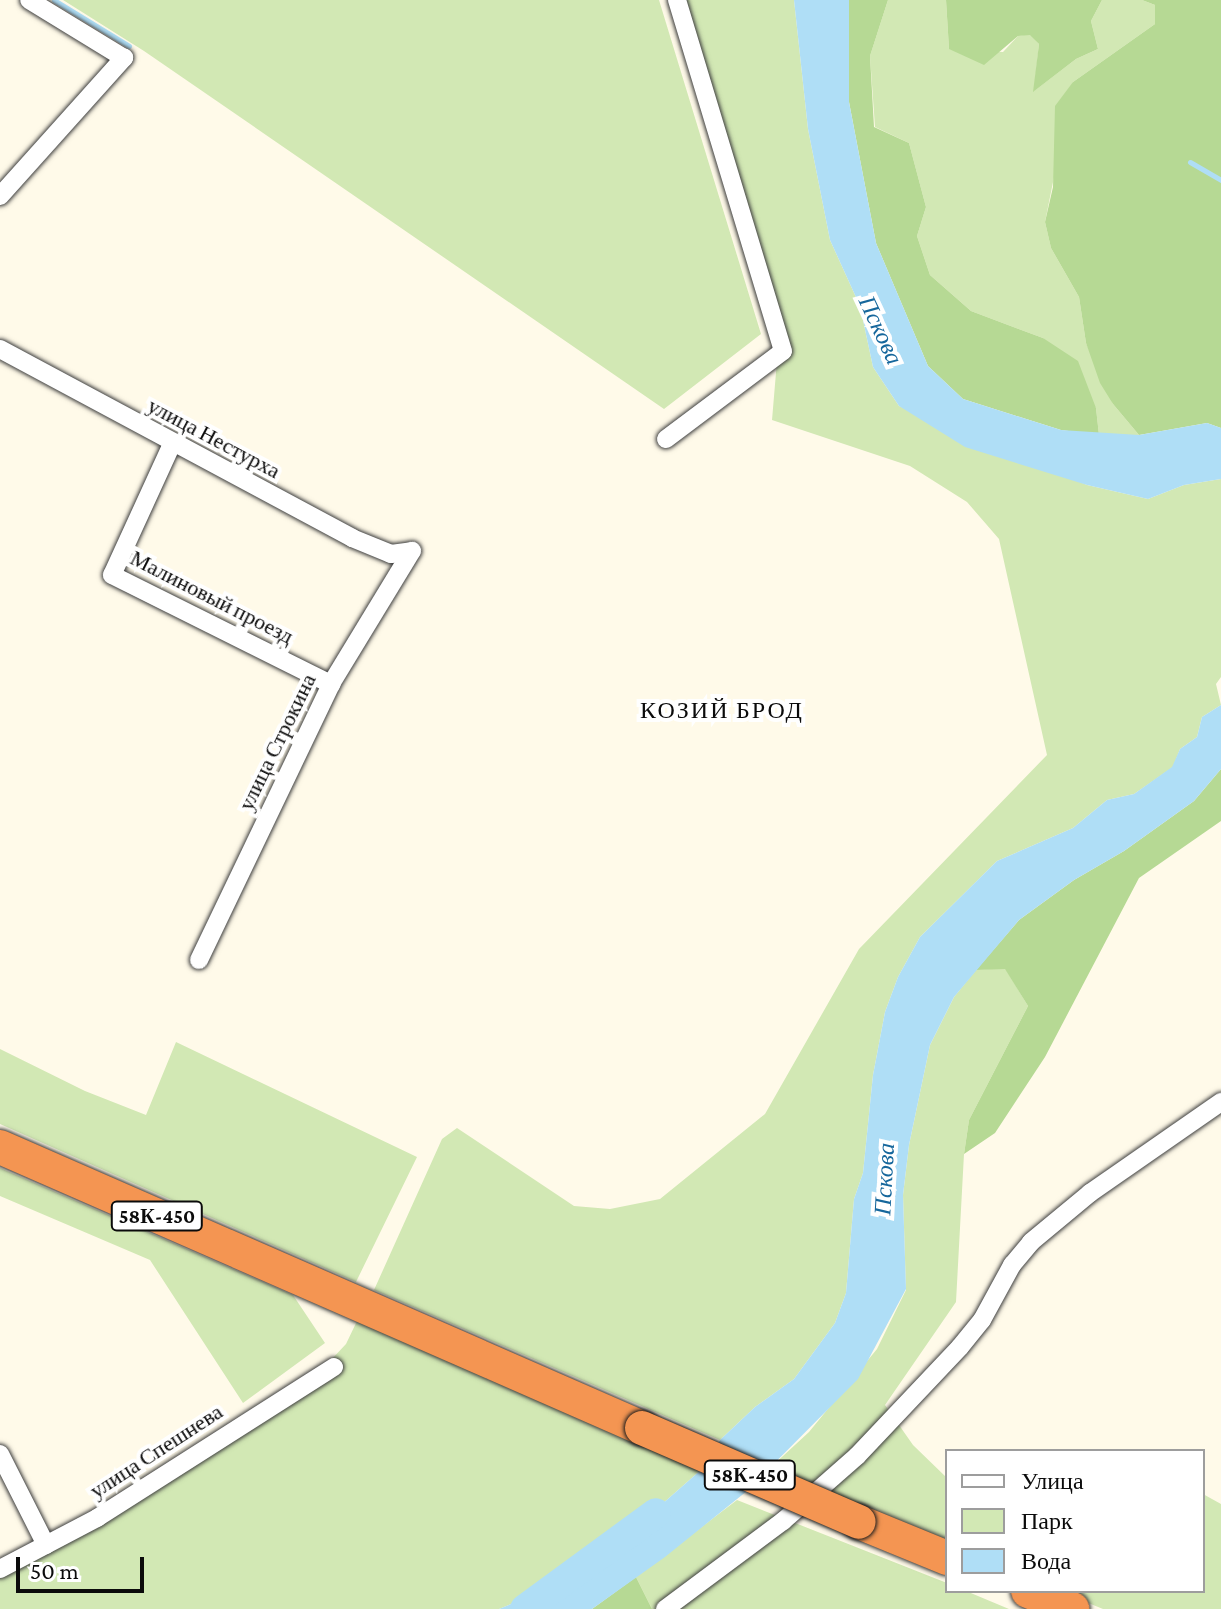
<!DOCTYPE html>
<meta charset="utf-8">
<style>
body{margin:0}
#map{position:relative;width:1221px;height:1609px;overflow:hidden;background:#fffae9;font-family:"Crimson Pro",serif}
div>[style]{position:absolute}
.green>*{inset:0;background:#d2e8b4}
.forest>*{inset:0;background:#b6d994}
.water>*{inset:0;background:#afdef6}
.stream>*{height:5px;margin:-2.5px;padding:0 2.5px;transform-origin:2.5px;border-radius:2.5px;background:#afdef6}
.river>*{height:30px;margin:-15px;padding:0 15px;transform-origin:15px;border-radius:15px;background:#afdef6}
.roads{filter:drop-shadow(0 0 2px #3e3e3e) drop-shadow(0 0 2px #3e3e3e)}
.street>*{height:18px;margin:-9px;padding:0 9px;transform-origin:9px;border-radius:9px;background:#fff}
.highway>*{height:34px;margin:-17px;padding:0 17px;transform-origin:17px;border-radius:17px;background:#f49552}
.bridges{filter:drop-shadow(0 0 2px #1c1c1c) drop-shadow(0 0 2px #1c1c1c)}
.highway-bridge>*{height:34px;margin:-17px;padding:0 17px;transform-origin:17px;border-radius:17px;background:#f49552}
span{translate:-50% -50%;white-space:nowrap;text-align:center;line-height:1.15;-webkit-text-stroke:8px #fff;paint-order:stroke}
.shield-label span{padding:2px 6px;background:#fff;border:2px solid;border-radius:6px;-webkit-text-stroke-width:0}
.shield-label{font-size:20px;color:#0b0b0b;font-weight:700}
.street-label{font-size:22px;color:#0b0b0b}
.water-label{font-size:24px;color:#16679c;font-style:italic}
.neighbourhood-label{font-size:24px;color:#0b0b0b;letter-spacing:2px}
.legend{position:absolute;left:945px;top:1449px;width:260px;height:144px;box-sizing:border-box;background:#fff;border:2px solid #9d9d9d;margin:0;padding:10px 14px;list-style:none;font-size:24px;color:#0b0b0b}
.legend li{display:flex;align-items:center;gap:16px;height:40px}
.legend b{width:40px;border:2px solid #9d9d9d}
.scale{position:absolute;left:16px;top:1557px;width:128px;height:36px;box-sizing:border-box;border:4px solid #0b0b0b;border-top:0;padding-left:10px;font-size:24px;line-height:28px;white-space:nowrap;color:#0b0b0b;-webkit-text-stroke:6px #fff;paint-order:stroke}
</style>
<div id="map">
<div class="green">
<i style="clip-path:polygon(63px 0,659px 0,761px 334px,664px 409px,144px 51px)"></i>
<i style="clip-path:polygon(674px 0,794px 0,808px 129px,830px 240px,860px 306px,873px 367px,899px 406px,1087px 485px,1148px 499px,1184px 485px,1221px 479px,1221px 677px,1216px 684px,1221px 705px,1202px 717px,1197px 737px,1180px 749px,1173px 767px,1134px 794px,1107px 800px,1073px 828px,997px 861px,920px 937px,898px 977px,885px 1012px,873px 1075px,863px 1173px,854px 1199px,846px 1293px,835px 1323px,794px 1379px,755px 1407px,720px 1440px,374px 1290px,442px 1139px,457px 1128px,574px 1206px,610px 1209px,660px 1199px,765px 1114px,859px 949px,1047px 755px,999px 539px,967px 502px,910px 466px,772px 420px,779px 337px)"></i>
<i style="clip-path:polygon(888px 0,946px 0,949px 49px,1003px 52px,1018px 36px,1030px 34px,1039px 44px,1034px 91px,1076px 59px,1098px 49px,1091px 21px,1102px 0,1142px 0,1155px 5px,1155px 24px,1073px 82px,1045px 222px,1051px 248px,1079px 297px,1086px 343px,1113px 404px,1139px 435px,1099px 435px,1096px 408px,1043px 338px,971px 311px,930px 275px,917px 236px,926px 207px,909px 143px,875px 127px,870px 56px)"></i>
<i style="clip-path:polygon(1005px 968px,1028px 1006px,969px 1120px,964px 1154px,956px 1302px,885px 1405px,913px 1445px,947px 1478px,947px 1545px,770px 1468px,809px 1432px,877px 1349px,906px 1290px,903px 1195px,909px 1145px,930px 1045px,954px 997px,976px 970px)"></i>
<i style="clip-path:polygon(176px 1042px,417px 1157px,356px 1282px,0 1124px,0 1049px,85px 1091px,146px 1115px)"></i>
<i style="clip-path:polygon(0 1168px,293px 1295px,325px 1343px,243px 1403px,150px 1260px,0 1196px)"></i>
<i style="clip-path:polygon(357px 1321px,702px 1469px,620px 1541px,543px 1591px,499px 1609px,0 1609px,0 1572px,330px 1361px,346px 1344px)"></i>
<i style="clip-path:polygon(1203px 1494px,1221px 1504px,1221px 1609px,1103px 1609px,1059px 1591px,1203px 1591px)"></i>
<i style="clip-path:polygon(737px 1500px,947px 1583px,947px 1591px,966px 1591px,1009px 1609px,652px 1609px,636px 1577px)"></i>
</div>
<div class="forest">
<i style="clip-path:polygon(849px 0,888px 0,870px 56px,874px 127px,909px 143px,926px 207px,917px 236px,930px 275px,971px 311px,1043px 338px,1078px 361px,1096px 408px,1099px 435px,1061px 430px,963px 399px,928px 366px,876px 243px,849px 102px)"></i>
<i style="clip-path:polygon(946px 0,1102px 0,1091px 21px,1098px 49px,1076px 59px,1033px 92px,1039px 44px,1030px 35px,1018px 36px,984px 65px,949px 49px)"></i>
<i style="clip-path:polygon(1142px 0,1221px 0,1221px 428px,1207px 423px,1139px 435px,1113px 404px,1100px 383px,1086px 343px,1079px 297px,1051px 248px,1045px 222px,1053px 187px,1055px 106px,1073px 82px,1155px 24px,1155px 5px)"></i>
<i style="clip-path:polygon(1221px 769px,1221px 821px,1139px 878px,1045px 1057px,995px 1133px,964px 1154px,969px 1120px,1028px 1006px,1005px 969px,976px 970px,1019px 920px,1074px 880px,1124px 851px,1194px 801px)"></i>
<i style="clip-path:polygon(636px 1577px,652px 1609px,592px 1609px)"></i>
</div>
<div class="water">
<i style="clip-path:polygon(794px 0,849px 0,849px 102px,876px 243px,928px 366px,963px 399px,1061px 430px,1139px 435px,1207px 423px,1221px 428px,1221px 479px,1184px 485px,1148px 499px,1087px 485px,965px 447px,899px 406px,873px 367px,860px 306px,830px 240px,808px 129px)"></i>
<i style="clip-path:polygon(1221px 705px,1221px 769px,1194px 801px,1124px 851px,1074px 880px,1019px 920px,954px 997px,930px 1045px,909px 1145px,903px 1195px,906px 1289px,858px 1379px,747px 1491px,665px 1557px,592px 1609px,499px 1609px,543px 1591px,620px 1541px,702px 1469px,720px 1440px,755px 1407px,794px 1379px,835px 1323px,846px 1293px,854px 1199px,863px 1173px,873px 1075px,885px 1012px,898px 977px,920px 937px,997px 861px,1073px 828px,1107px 800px,1134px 794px,1172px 767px,1180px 749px,1197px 737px,1202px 717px)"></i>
</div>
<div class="stream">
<i style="left:54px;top:0;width:88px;rotate:31.5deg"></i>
<i style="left:1190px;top:162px;width:36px;rotate:30deg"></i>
</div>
<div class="river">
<i style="left:525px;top:1609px;width:162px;rotate:-36.2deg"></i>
</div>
<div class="roads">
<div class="street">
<i style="left:0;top:196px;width:186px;rotate:-48.1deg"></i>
<i style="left:124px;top:58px;width:111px;rotate:-148.6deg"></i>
<i style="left:0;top:349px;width:400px;rotate:28.2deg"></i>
<i style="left:352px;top:538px;width:42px;rotate:22.3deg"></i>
<i style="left:391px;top:554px;width:21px;rotate:-8deg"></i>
<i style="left:666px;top:439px;width:146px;rotate:-36.9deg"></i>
<i style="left:783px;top:351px;width:367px;rotate:-106.8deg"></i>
<i style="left:172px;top:444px;width:144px;rotate:114.6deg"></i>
<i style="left:112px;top:575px;width:245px;rotate:26.5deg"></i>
<i style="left:199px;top:960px;width:306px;rotate:-64.4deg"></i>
<i style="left:331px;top:684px;width:156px;rotate:-58.7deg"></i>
<i style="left:0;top:1454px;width:102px;rotate:63.2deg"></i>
<i style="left:0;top:1569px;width:110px;rotate:-27.7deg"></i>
<i style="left:97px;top:1518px;width:281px;rotate:-32.5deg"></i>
<i style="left:665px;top:1609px;width:147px;rotate:-36.7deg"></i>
<i style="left:783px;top:1521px;width:98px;rotate:-41.3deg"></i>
<i style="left:857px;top:1456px;width:150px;rotate:-46.6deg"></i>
<i style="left:960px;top:1347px;width:35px;rotate:-51deg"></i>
<i style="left:982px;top:1320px;width:63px;rotate:-61.4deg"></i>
<i style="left:1012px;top:1265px;width:30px;rotate:-50deg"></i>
<i style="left:1031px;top:1242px;width:77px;rotate:-39.7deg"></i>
<i style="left:1090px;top:1193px;width:160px;rotate:-34.8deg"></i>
</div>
<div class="highway">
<i style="left:0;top:1147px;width:701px;rotate:23.64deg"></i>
<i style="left:859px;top:1522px;width:95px;rotate:22.2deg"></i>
<i style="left:1028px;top:1591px;width:48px;rotate:22.2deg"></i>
</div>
</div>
<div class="bridges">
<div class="highway-bridge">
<i style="left:642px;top:1428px;width:236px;rotate:23.4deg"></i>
</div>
</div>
<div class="shield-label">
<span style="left:157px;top:1216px">58К-450</span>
<span style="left:750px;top:1475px">58К-450</span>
</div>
<div class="street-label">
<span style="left:214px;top:438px;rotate:28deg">улица Нестурха</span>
<span style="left:212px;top:597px;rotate:27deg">Малиновый проезд</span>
<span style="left:277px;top:742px;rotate:-64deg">улица Строкина</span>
<span style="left:156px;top:1451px;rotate:-33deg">улица Спешнева</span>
</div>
<div class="water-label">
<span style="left:881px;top:330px;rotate:65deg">Пскова</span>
<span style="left:884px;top:1179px;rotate:-87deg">Пскова</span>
</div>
<div class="neighbourhood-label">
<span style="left:722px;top:710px">КОЗИЙ БРОД</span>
</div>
<ul class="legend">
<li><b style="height:10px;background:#fff"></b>Улица</li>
<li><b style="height:22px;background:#d2e8b4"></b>Парк</li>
<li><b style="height:22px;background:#afdef6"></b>Вода</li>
</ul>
<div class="scale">50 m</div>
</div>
